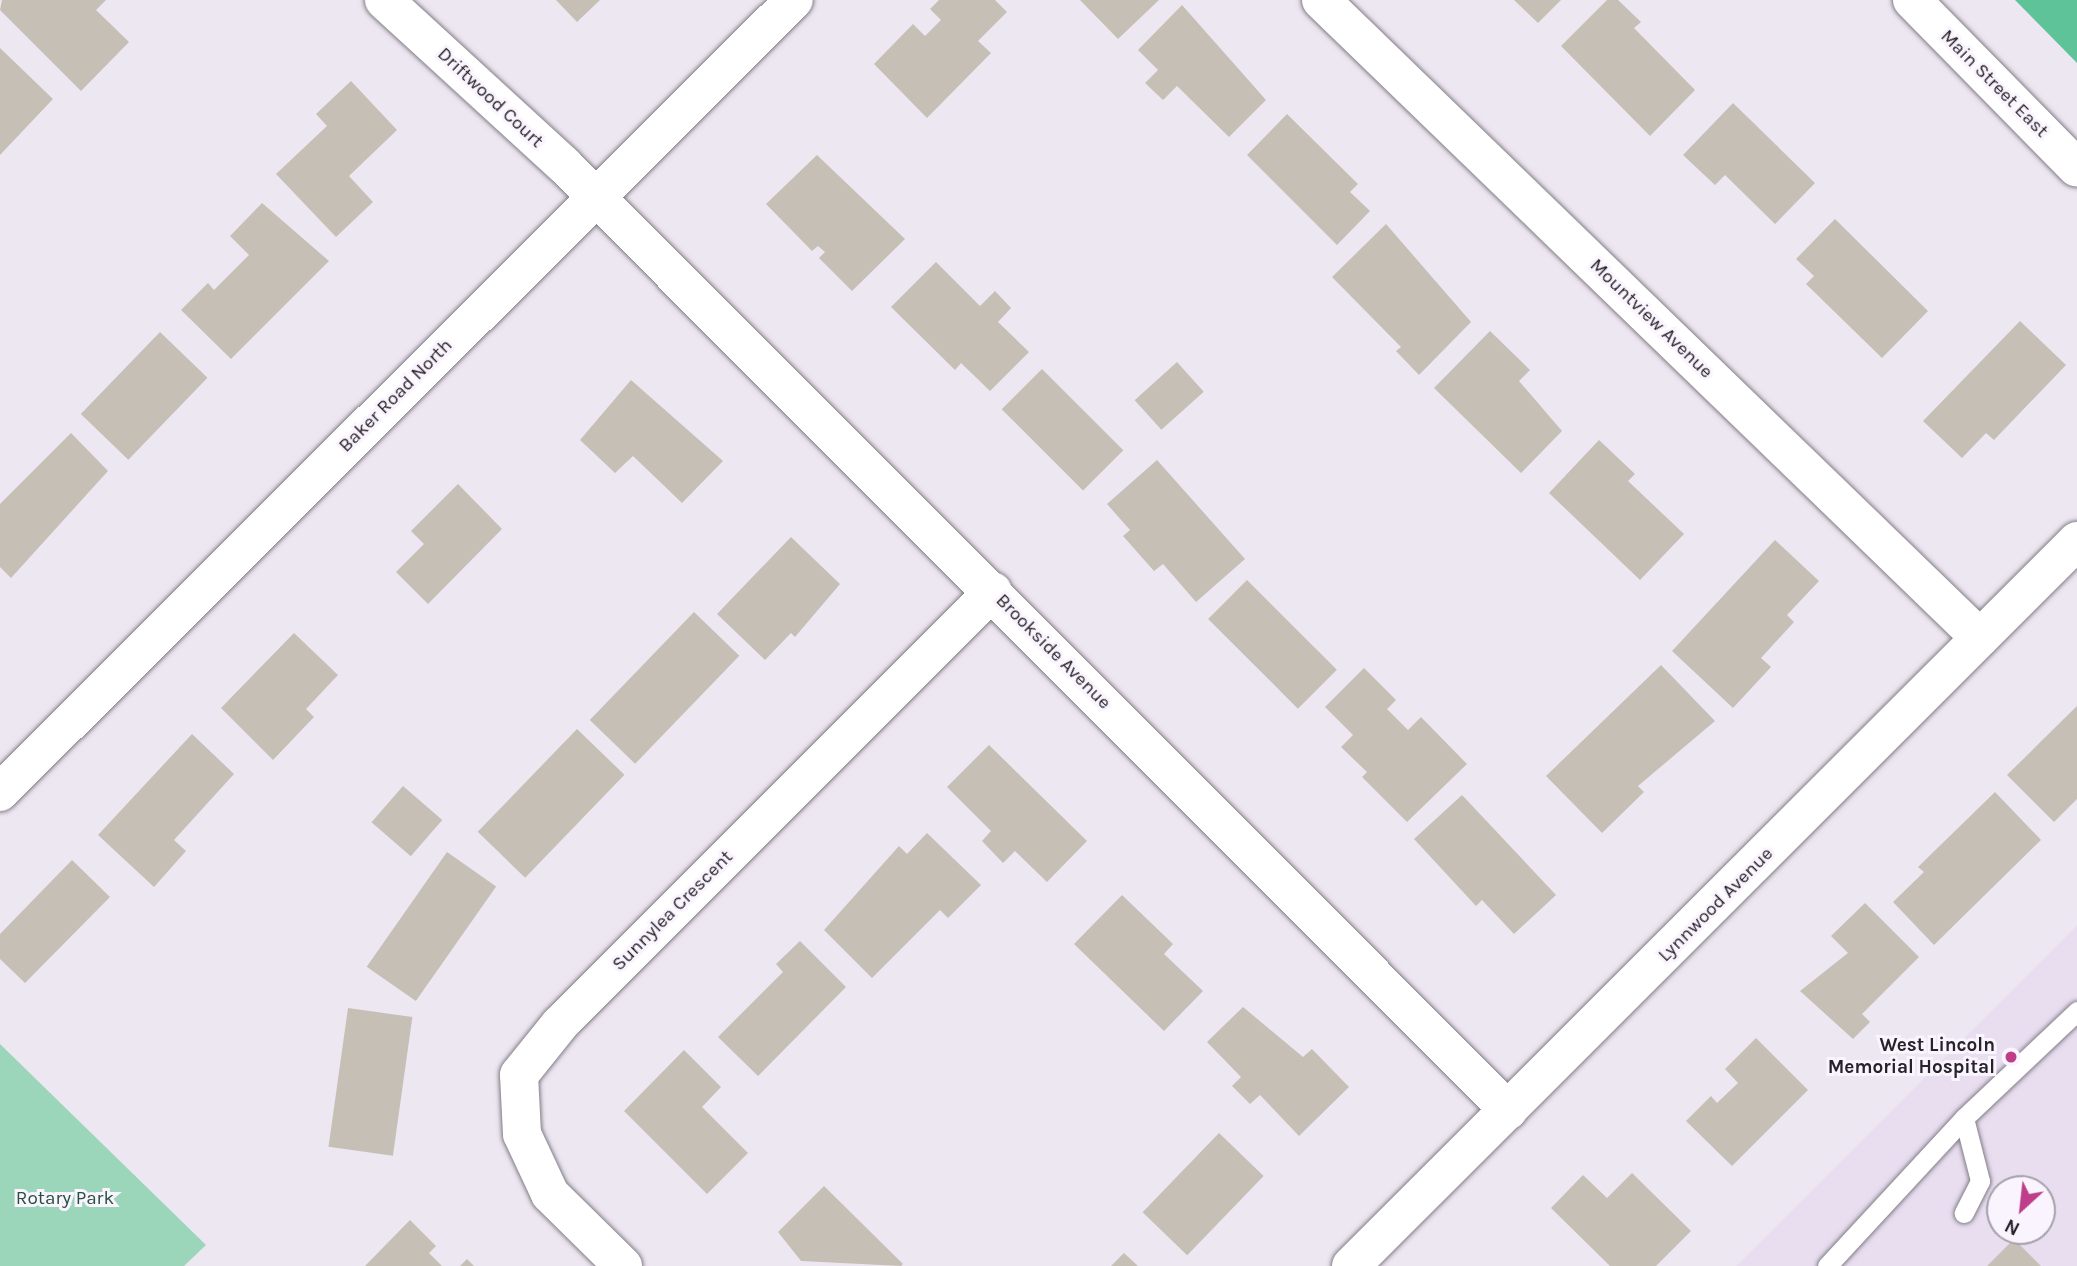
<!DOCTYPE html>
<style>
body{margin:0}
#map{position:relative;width:2077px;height:1266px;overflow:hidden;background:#ede7f1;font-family:Karla,sans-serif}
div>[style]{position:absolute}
.built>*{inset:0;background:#e8def0}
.green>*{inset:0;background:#9cd6ba}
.forest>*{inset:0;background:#5ec398}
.building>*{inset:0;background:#c6bfb6;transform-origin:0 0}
.roads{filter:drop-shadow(0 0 2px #827d86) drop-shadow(0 0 2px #827d86)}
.lane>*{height:19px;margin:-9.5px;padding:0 9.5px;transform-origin:9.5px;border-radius:9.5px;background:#fff}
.street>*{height:38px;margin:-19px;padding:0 19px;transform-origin:19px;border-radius:19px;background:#fff}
.secondary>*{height:38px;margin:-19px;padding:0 19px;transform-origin:19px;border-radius:19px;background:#fff}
.dots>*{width:19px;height:19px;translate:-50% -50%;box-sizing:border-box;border:4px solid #faf4ff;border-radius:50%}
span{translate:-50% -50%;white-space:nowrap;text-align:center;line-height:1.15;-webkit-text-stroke:6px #faf4ff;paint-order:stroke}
.street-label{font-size:19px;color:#262428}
.poi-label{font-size:19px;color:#262428;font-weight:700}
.right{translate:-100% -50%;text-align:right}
.park-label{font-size:19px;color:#26503e}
.north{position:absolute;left:1986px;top:1175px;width:70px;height:70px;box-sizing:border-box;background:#faf4ff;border:2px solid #a5a1a9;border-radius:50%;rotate:207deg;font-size:19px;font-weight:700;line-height:28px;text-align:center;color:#262428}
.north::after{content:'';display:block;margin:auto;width:24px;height:32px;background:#be3e8a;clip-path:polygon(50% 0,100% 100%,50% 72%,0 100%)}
</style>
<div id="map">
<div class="built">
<i style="clip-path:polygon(evenodd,2077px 925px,2077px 1266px,1736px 1266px,2077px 925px,2000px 1189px,2042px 1189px,2042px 1231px,2000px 1231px,2000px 1189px)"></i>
</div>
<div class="green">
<i style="clip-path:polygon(0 1044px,206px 1245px,184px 1266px,0 1266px)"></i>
</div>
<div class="forest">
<i style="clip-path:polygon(2015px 0,2077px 0,2077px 63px)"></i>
</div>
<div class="building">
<i style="clip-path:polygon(2px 0,106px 0,96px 10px,129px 42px,81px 91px,0 10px)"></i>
<i style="clip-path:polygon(556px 0,600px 0,577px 22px)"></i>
<i style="clip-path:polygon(939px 0,995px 0,1007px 12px,978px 41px,991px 53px,927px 118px,874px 64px,913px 24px,925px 36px,941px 20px,930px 9px)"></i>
<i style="clip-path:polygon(1080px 0,1159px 0,1118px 39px)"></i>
<i style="clip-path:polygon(1514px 0,1561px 0,1538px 23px)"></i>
<i style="clip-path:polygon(1607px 0,1618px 0,1641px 22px,1634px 28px,1695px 90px,1650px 136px,1561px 46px)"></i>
<i style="clip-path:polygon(1182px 5px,1266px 100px,1229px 137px,1177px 86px,1163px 100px,1145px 83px,1158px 70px,1138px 50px)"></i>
<i style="clip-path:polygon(0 48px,53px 99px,0 155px)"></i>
<i style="clip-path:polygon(351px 81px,397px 130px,349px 176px,373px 202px,336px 237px,276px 174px,327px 126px,316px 114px)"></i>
<i style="clip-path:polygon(1733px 103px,1815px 183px,1775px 224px,1725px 175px,1715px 185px,1683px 155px)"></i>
<i style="clip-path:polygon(1287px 114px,1358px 184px,1350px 192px,1370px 211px,1337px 245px,1247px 155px)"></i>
<i style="clip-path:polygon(817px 155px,905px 239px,852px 291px,819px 258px,825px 252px,818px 246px,812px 251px,766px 204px)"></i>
<i style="clip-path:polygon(262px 203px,329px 261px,231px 359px,181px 310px,208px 283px,214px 290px,249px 255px,230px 236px)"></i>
<i style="clip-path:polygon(1835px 219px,1928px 311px,1882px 358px,1806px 284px,1814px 276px,1796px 259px)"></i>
<i style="clip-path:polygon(1386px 224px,1471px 322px,1419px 375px,1396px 351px,1401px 347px,1332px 277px)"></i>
<i style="clip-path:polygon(936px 262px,980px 306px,995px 291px,1011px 308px,998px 322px,1029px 352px,990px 391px,961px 363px,955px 370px,891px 307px)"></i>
<i style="clip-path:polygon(2020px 321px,2066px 365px,1994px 440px,1986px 433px,1962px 458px,1923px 421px)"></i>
<i style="clip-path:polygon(1490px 331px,1530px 370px,1519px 381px,1562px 431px,1521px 473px,1434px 388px)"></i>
<i style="left:160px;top:332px;width:66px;height:114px;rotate:44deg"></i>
<i style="left:1177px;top:362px;width:40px;height:57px;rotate:48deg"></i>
<i style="left:1042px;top:369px;width:115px;height:57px;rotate:45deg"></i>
<i style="clip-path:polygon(631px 380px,723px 461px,682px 503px,633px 456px,615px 473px,580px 440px)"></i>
<i style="clip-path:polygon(71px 433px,108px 471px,11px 578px,0 567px,0 504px)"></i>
<i style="clip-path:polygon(1599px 440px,1635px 474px,1628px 481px,1684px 534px,1640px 580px,1549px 493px)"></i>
<i style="clip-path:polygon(1157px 460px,1245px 559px,1196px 602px,1163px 564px,1154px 571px,1123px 536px,1130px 530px,1107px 504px)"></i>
<i style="clip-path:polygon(458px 484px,502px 529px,428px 604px,396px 572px,424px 544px,411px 531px)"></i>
<i style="clip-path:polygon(791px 537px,840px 584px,795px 637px,791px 633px,765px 660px,717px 614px)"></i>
<i style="clip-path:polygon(1775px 540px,1819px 581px,1787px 615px,1794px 622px,1761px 658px,1771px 667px,1733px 708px,1672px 651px)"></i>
<i style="left:1247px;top:580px;width:127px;height:55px;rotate:45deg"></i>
<i style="left:694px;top:612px;width:63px;height:150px;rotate:44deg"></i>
<i style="clip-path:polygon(294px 633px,338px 675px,306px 709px,314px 717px,273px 760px,221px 708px)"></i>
<i style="clip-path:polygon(1661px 665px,1715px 721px,1638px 786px,1644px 792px,1602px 833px,1546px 776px)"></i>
<i style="clip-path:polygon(1364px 668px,1396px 700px,1387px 709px,1408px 730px,1421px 717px,1467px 764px,1407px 822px,1362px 777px,1367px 772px,1341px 747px,1353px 735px,1325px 707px)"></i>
<i style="clip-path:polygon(2077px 706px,2077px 799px,2054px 822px,2007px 775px)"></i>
<i style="left:577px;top:729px;width:66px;height:143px;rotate:44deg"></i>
<i style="clip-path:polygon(192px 734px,234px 774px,174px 840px,186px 851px,154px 887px,98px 835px)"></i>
<i style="clip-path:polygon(989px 745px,1087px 841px,1047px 882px,1015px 851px,1003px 863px,982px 841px,991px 831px,947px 787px)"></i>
<i style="left:403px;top:786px;width:52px;height:48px;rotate:41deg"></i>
<i style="clip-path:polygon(1995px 792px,2041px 840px,1934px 945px,1893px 902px,1924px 872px,1918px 867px)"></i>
<i style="clip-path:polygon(1462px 795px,1556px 895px,1514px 934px,1482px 900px,1476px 906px,1414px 839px)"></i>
<i style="clip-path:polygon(927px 833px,981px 885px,948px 918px,940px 910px,872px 978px,824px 930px,899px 846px,907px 854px)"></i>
<i style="left:447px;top:852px;width:60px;height:140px;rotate:35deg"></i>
<i style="clip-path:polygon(72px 860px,110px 897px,25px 983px,0 959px,0 934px)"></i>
<i style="clip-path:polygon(1122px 895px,1173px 944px,1164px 954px,1203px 991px,1164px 1031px,1074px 944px)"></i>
<i style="clip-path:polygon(1865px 903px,1919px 957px,1862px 1014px,1870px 1022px,1853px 1039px,1800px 991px,1848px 953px,1831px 936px)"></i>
<i style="clip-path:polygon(800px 941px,846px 987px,758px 1076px,718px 1037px,783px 972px,776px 964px)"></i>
<i style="clip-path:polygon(1243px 1007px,1303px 1057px,1312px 1049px,1349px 1087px,1299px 1136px,1260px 1095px,1250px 1104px,1232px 1086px,1241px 1077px,1207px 1042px)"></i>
<i style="left:348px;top:1008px;width:65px;height:140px;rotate:8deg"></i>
<i style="clip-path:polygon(1756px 1038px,1808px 1090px,1732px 1166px,1686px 1121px,1711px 1096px,1717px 1103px,1738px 1083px,1725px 1069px)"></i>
<i style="clip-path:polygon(684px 1050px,721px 1087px,702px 1107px,748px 1153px,707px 1194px,624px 1111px)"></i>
<i style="left:1219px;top:1133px;width:62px;height:110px;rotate:44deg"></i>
<i style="clip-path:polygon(1632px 1173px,1691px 1231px,1656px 1266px,1610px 1266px,1551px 1208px,1583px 1175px,1607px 1198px)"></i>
<i style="clip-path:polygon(824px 1186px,903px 1264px,901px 1266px,801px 1261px,778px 1232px)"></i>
<i style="clip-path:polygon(410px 1220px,436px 1246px,429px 1253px,442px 1266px,365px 1266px)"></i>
<i style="clip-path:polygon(2014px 1239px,2041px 1266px,1987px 1266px)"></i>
<i style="clip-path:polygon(1124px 1253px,1138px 1266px,1111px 1266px)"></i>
<i style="clip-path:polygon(467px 1259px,474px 1266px,460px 1266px)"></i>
</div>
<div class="roads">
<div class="lane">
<i style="left:1964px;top:1118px;width:65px;rotate:75.7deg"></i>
<i style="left:1980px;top:1181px;width:36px;rotate:117deg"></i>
<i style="left:1827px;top:1266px;width:202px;rotate:-47.2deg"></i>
<i style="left:1964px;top:1118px;width:156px;rotate:-43.4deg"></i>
</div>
<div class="street">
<i style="left:384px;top:0;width:244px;rotate:42.5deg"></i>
<i style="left:564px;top:165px;width:1336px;rotate:45.03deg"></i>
<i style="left:1321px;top:0;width:917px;rotate:44.07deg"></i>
<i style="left:0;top:792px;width:1121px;rotate:-44.93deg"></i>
<i style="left:623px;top:1266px;width:103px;rotate:-135.4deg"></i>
<i style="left:550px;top:1194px;width:66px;rotate:-115deg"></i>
<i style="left:522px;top:1134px;width:59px;rotate:-92.9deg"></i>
<i style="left:519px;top:1075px;width:65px;rotate:-51.2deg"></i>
<i style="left:560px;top:1024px;width:612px;rotate:-45deg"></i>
<i style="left:1351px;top:1266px;width:1026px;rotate:-44.96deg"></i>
</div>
<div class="secondary">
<i style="left:1912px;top:0;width:235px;rotate:45.5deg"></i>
</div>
</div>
<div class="dots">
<i style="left:2011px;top:1057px;background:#be3e8a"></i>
</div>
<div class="street-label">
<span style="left:1994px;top:84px;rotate:45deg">Main Street East</span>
<span style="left:490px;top:98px;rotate:43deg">Driftwood Court</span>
<span style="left:1651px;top:319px;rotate:44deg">Mountview Avenue</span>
<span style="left:396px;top:396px;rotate:-45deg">Baker Road North</span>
<span style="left:1053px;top:652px;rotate:45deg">Brookside Avenue</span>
<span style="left:1716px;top:905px;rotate:-45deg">Lynnwood Avenue</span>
<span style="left:673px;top:911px;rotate:-45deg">Sunnylea Crescent</span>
</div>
<div class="poi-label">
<span class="right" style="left:1995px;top:1057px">West Lincoln<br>Memorial Hospital</span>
</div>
<div class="park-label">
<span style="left:65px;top:1199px">Rotary Park</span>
</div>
<div class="north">N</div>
</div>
